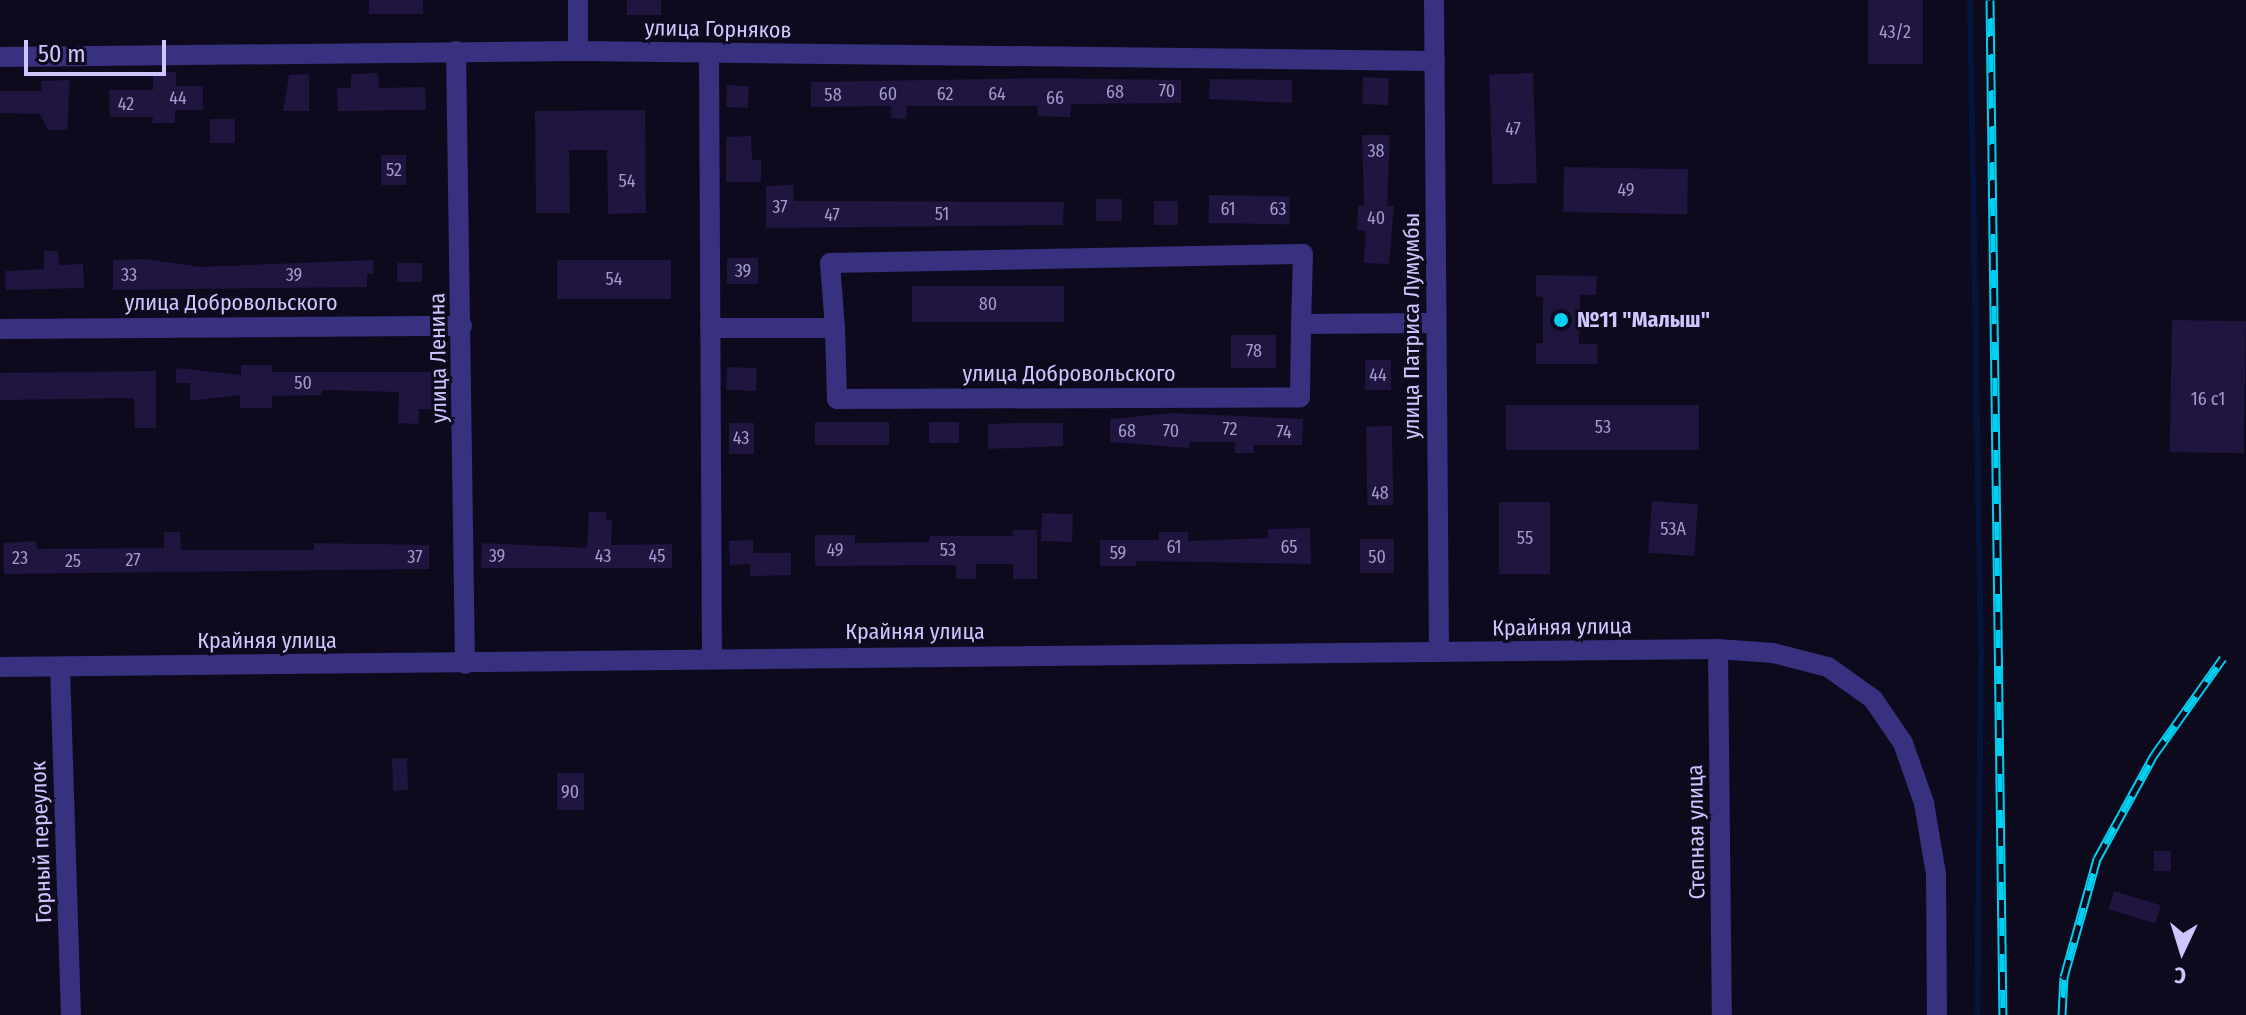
<!DOCTYPE html>
<meta charset="utf-8">
<style>
body{margin:0}
#map{position:relative;width:2246px;height:1015px;overflow:hidden;background:#0e0a1d;font-family:"Fira Sans Condensed",sans-serif}
div>[style]{position:absolute}
.stream>*{height:6px;margin:-3px;padding:0 3px;transform-origin:3px;border-radius:3px;background:#05163a}
.building>*{inset:0;background:#1f153f;transform-origin:0 0}
.minor>*{height:20px;margin:-10px;padding:0 10px;transform-origin:10px;border-radius:10px;background:#37317f}
.rail>*{height:9px;margin-top:-4.5px;transform-origin:0;background:repeating-linear-gradient(90deg,#0e0a1d 0 18px,#00cff1 0 36px);box-sizing:border-box;border-block:2px solid #00cff1}
.dots>*{width:22px;height:22px;translate:-50% -50%;box-sizing:border-box;border:4px solid #0e0a1d;border-radius:50%}
span{translate:-50% -50%;white-space:nowrap;text-align:center;line-height:1.15;-webkit-text-stroke:6px #0e0a1d;paint-order:stroke}
.number-label{font-size:18px;color:#a39acf}
.number-label span{-webkit-text-stroke-width:0}
.street-label{font-size:22px;color:#cfc6ff}
.poi-label{font-size:22px;color:#cfc6ff;font-weight:700}
.left{translate:0 -50%;text-align:left}
.north{position:absolute;left:2142px;top:911px;width:80px;height:80px;-webkit-text-stroke:6px #0e0a1d;paint-order:stroke;rotate:184deg;font-size:22px;font-weight:700;line-height:32px;text-align:center;color:#cfc6ff}
.north::after{content:'';display:block;margin:auto;width:28px;height:36px;background:#cfc6ff;clip-path:polygon(50% 0,100% 100%,50% 72%,0 100%)}
.scale{position:absolute;left:24px;top:40px;width:142px;height:36px;box-sizing:border-box;border:4px solid #cfc6ff;border-top:0;padding-left:10px;font-size:24px;line-height:28px;white-space:nowrap;color:#cfc6ff;-webkit-text-stroke:6px #0e0a1d;paint-order:stroke}
</style>
<div id="map">
<div class="stream">
<i style="left:1970px;top:0;width:654px;rotate:89.04deg"></i>
<i style="left:1981px;top:654px;width:361px;rotate:90.6deg"></i>
</div>
<div class="building">
<i style="left:369px;top:0;width:54px;height:14px"></i>
<i style="left:627px;top:0;width:34px;height:15px"></i>
<i style="left:1868px;top:0;width:55px;height:64px"></i>
<i style="clip-path:polygon(153px 72px,176px 72px,176px 86px,203px 86px,203px 110px,175px 110px,175px 123px,152px 123px,153px 117px,110px 117px,109px 90px,153px 90px)"></i>
<i style="clip-path:polygon(378px 73px,379px 88px,425px 87px,426px 110px,338px 111px,337px 88px,351px 88px,351px 74px)"></i>
<i style="left:1533px;top:73px;width:110px;height:44px;rotate:88deg"></i>
<i style="clip-path:polygon(309px 74px,309px 111px,283px 111px,289px 75px)"></i>
<i style="left:1363px;top:77px;width:26px;height:27px;rotate:2deg"></i>
<i style="clip-path:polygon(1040px 78px,1181px 80px,1181px 103px,1071px 104px,1070px 117px,1037px 116px,1038px 106px,907px 106px,906px 119px,891px 118px,891px 106px,811px 107px,811px 82px)"></i>
<i style="clip-path:polygon(1210px 79px,1292px 80px,1292px 103px,1209px 99px)"></i>
<i style="clip-path:polygon(70px 80px,67px 130px,48px 130px,40px 114px,0 113px,0 91px,42px 91px,41px 81px)"></i>
<i style="left:727px;top:85px;width:22px;height:22px;rotate:3deg"></i>
<i style="clip-path:polygon(645px 110px,646px 213px,608px 214px,607px 150px,569px 150px,570px 213px,536px 213px,535px 111px)"></i>
<i style="left:210px;top:119px;width:25px;height:24px"></i>
<i style="clip-path:polygon(1362px 135px,1390px 135px,1387px 206px,1394px 206px,1389px 264px,1364px 263px,1366px 231px,1357px 230px,1358px 205px,1364px 206px)"></i>
<i style="clip-path:polygon(751px 136px,752px 160px,761px 160px,761px 182px,726px 182px,726px 137px)"></i>
<i style="left:381px;top:155px;width:25px;height:30px"></i>
<i style="left:1564px;top:167px;width:124px;height:45px;rotate:1deg"></i>
<i style="clip-path:polygon(793px 185px,794px 201px,1064px 202px,1063px 225px,766px 228px,766px 186px)"></i>
<i style="left:1209px;top:195px;width:81px;height:28px;rotate:1deg"></i>
<i style="left:1096px;top:199px;width:26px;height:22px"></i>
<i style="left:1154px;top:201px;width:24px;height:24px"></i>
<i style="clip-path:polygon(44px 251px,58px 251px,59px 265px,83px 264px,84px 288px,6px 290px,5px 271px,44px 269px)"></i>
<i style="left:727px;top:258px;width:31px;height:26px"></i>
<i style="clip-path:polygon(145px 259px,200px 267px,373px 260px,374px 274px,367px 274px,367px 287px,113px 290px,113px 260px)"></i>
<i style="left:557px;top:260px;width:114px;height:39px"></i>
<i style="left:397px;top:263px;width:25px;height:19px"></i>
<i style="clip-path:polygon(1536px 275px,1597px 276px,1596px 295px,1580px 295px,1579px 344px,1598px 344px,1597px 364px,1536px 364px,1536px 343px,1543px 343px,1543px 298px,1536px 296px)"></i>
<i style="left:912px;top:286px;width:152px;height:36px"></i>
<i style="left:2172px;top:320px;width:74px;height:132px;rotate:1deg"></i>
<i style="left:1231px;top:335px;width:45px;height:33px"></i>
<i style="left:1365px;top:360px;width:26px;height:30px"></i>
<i style="clip-path:polygon(241px 365px,272px 365px,272px 372px,439px 372px,438px 409px,419px 409px,418px 424px,398px 423px,399px 392px,322px 390px,322px 395px,272px 396px,272px 408px,240px 408px,240px 395px,190px 401px,190px 383px,176px 383px,176px 368px,241px 375px)"></i>
<i style="left:727px;top:367px;width:30px;height:23px;rotate:2deg"></i>
<i style="clip-path:polygon(156px 371px,156px 428px,135px 428px,134px 398px,0 400px,0 373px)"></i>
<i style="left:1506px;top:405px;width:193px;height:45px"></i>
<i style="clip-path:polygon(1172px 413px,1303px 419px,1302px 445px,1253px 445px,1254px 453px,1235px 453px,1235px 442px,1190px 442px,1189px 448px,1110px 442px,1110px 419px)"></i>
<i style="left:889px;top:422px;width:23px;height:74px;rotate:90deg"></i>
<i style="left:929px;top:422px;width:30px;height:21px"></i>
<i style="left:729px;top:423px;width:25px;height:31px"></i>
<i style="clip-path:polygon(1014px 423px,1063px 423px,1063px 446px,988px 449px,988px 424px)"></i>
<i style="left:1392px;top:426px;width:79px;height:26px;rotate:89deg"></i>
<i style="left:1652px;top:501px;width:46px;height:52px;rotate:4deg"></i>
<i style="left:1499px;top:502px;width:51px;height:72px"></i>
<i style="clip-path:polygon(589px 512px,606px 512px,606px 519px,612px 520px,611px 545px,672px 544px,672px 568px,481px 568px,482px 543px,587px 548px)"></i>
<i style="left:1042px;top:513px;width:31px;height:28px;rotate:2deg"></i>
<i style="clip-path:polygon(1310px 528px,1311px 564px,1136px 561px,1136px 566px,1100px 566px,1100px 540px,1159px 540px,1159px 532px,1188px 532px,1188px 541px,1268px 538px,1268px 529px)"></i>
<i style="clip-path:polygon(1013px 530px,1037px 530px,1037px 579px,1013px 579px,1013px 564px,976px 564px,976px 579px,956px 579px,956px 565px,815px 566px,815px 535px,855px 535px,855px 543px,929px 542px,930px 536px,1013px 536px)"></i>
<i style="clip-path:polygon(164px 532px,180px 532px,181px 550px,314px 550px,314px 543px,429px 545px,429px 569px,4px 574px,3px 543px,36px 541px,37px 549px,164px 548px)"></i>
<i style="left:1394px;top:539px;width:34px;height:34px;rotate:90deg"></i>
<i style="clip-path:polygon(753px 540px,753px 553px,791px 553px,791px 575px,750px 576px,750px 564px,730px 565px,729px 541px)"></i>
<i style="left:407px;top:758px;width:32px;height:15px;rotate:88deg"></i>
<i style="left:557px;top:773px;width:27px;height:37px"></i>
<i style="left:2154px;top:851px;width:17px;height:20px"></i>
<i style="left:2114px;top:891px;width:49px;height:19px;rotate:17deg"></i>
</div>
<div class="minor">
<i style="left:578px;top:0;width:51px;rotate:90deg"></i>
<i style="left:1434px;top:0;width:652px;rotate:89.56deg"></i>
<i style="left:456px;top:51px;width:613px;rotate:89.16deg"></i>
<i style="left:709px;top:53px;width:605px;rotate:89.72deg"></i>
<i style="left:0;top:57px;width:578px;rotate:-0.59deg"></i>
<i style="left:578px;top:51px;width:857px;rotate:0.67deg"></i>
<i style="left:710px;top:328px;width:125px"></i>
<i style="left:835px;top:328px;width:71px;rotate:88.4deg"></i>
<i style="left:837px;top:399px;width:463px;rotate:-0.2deg"></i>
<i style="left:1300px;top:397px;width:73px;rotate:-89.2deg"></i>
<i style="left:1301px;top:324px;width:134px;rotate:-0.4deg"></i>
<i style="left:835px;top:328px;width:65px;rotate:-94.4deg"></i>
<i style="left:830px;top:263px;width:473px;rotate:-1.1deg"></i>
<i style="left:1303px;top:254px;width:70px;rotate:91.6deg"></i>
<i style="left:0;top:329px;width:462px;rotate:-0.4deg"></i>
<i style="left:1718px;top:649px;width:366px;rotate:89.4deg"></i>
<i style="left:0;top:667px;width:1718px;rotate:-0.6deg"></i>
<i style="left:1718px;top:649px;width:55px;rotate:4.2deg"></i>
<i style="left:1773px;top:653px;width:57px;rotate:14.3deg"></i>
<i style="left:1828px;top:667px;width:55px;rotate:35.4deg"></i>
<i style="left:1873px;top:699px;width:53px;rotate:55.7deg"></i>
<i style="left:1903px;top:743px;width:64px;rotate:70.7deg"></i>
<i style="left:1924px;top:803px;width:72px;rotate:80.4deg"></i>
<i style="left:1936px;top:874px;width:141px;rotate:89.6deg"></i>
<i style="left:60px;top:667px;width:348px;rotate:88.2deg"></i>
</div>
<div class="rail">
<i style="left:1990px;top:0;width:1015px;rotate:89.27deg"></i>
<i style="left:2062px;top:1015px;width:38px;rotate:-87deg"></i>
<i style="left:2064px;top:977px;width:123px;rotate:-74.4deg"></i>
<i style="left:2097px;top:859px;width:119px;rotate:-61.3deg"></i>
<i style="left:2154px;top:755px;width:119px;rotate:-54.6deg"></i>
</div>
<div class="dots">
<i style="left:1561px;top:320px;background:#00cff1"></i>
</div>
<div class="number-label">
<span style="left:1895px;top:32px">43/2</span>
<span style="left:1167px;top:91px">70</span>
<span style="left:1115px;top:92px">68</span>
<span style="left:888px;top:94px">60</span>
<span style="left:945px;top:94px">62</span>
<span style="left:997px;top:94px">64</span>
<span style="left:833px;top:95px">58</span>
<span style="left:178px;top:98px">44</span>
<span style="left:1055px;top:98px">66</span>
<span style="left:126px;top:104px">42</span>
<span style="left:1513px;top:129px">47</span>
<span style="left:1376px;top:151px">38</span>
<span style="left:394px;top:170px">52</span>
<span style="left:627px;top:181px">54</span>
<span style="left:1626px;top:190px">49</span>
<span style="left:780px;top:207px">37</span>
<span style="left:1228px;top:209px">61</span>
<span style="left:1278px;top:209px">63</span>
<span style="left:942px;top:214px">51</span>
<span style="left:832px;top:215px">47</span>
<span style="left:1376px;top:218px">40</span>
<span style="left:743px;top:271px">39</span>
<span style="left:129px;top:275px">33</span>
<span style="left:294px;top:275px">39</span>
<span style="left:614px;top:279px">54</span>
<span style="left:988px;top:304px">80</span>
<span style="left:1254px;top:351px">78</span>
<span style="left:1378px;top:375px">44</span>
<span style="left:303px;top:383px">50</span>
<span style="left:2208px;top:399px">16 с1</span>
<span style="left:1603px;top:427px">53</span>
<span style="left:1230px;top:429px">72</span>
<span style="left:1127px;top:431px">68</span>
<span style="left:1171px;top:431px">70</span>
<span style="left:1284px;top:432px">74</span>
<span style="left:741px;top:438px">43</span>
<span style="left:1380px;top:493px">48</span>
<span style="left:1673px;top:529px">53А</span>
<span style="left:1525px;top:538px">55</span>
<span style="left:1174px;top:547px">61</span>
<span style="left:1289px;top:547px">65</span>
<span style="left:835px;top:550px">49</span>
<span style="left:948px;top:550px">53</span>
<span style="left:1118px;top:553px">59</span>
<span style="left:497px;top:556px">39</span>
<span style="left:603px;top:556px">43</span>
<span style="left:657px;top:556px">45</span>
<span style="left:415px;top:557px">37</span>
<span style="left:1377px;top:557px">50</span>
<span style="left:20px;top:558px">23</span>
<span style="left:133px;top:560px">27</span>
<span style="left:73px;top:561px">25</span>
<span style="left:570px;top:792px">90</span>
</div>
<div class="street-label">
<span style="left:718px;top:29px;rotate:1deg">улица Горняков</span>
<span style="left:231px;top:303px">улица Добровольского</span>
<span style="left:1412px;top:326px;rotate:-90deg">улица Патриса Лумумбы</span>
<span style="left:438px;top:358px;rotate:-91deg">улица Ленина</span>
<span style="left:1069px;top:374px">улица Добровольского</span>
<span style="left:1562px;top:627px;rotate:-1deg">Крайняя улица</span>
<span style="left:915px;top:632px">Крайняя улица</span>
<span style="left:267px;top:641px">Крайняя улица</span>
<span style="left:1696px;top:832px;rotate:-91deg">Степная улица</span>
<span style="left:41px;top:842px;rotate:-92deg">Горный переулок</span>
</div>
<div class="poi-label">
<span class="left" style="left:1577px;top:320px">№11 "Малыш"</span>
</div>
<div class="north">С</div>
<div class="scale">50 m</div>
</div>
